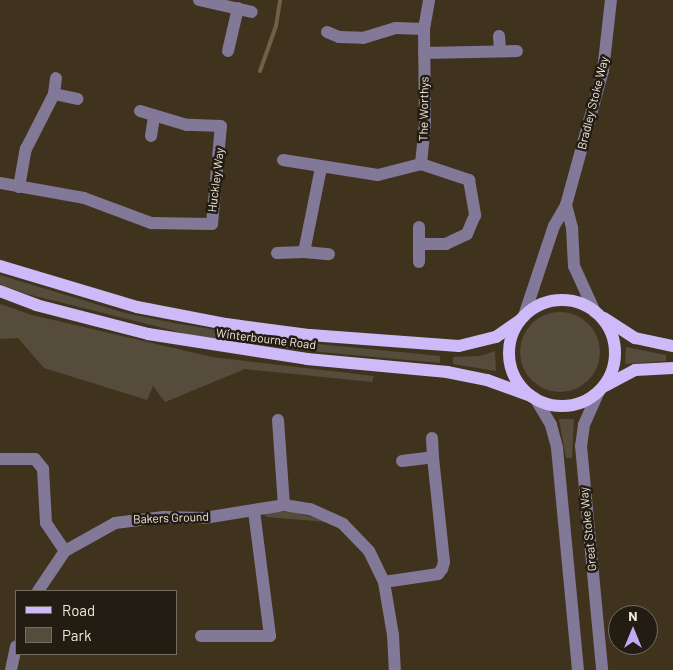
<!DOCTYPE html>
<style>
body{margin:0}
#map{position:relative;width:673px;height:670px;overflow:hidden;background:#40331d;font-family:Barlow,sans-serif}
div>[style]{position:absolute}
.green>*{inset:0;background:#564c3c}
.round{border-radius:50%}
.stream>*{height:4px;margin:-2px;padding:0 2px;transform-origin:2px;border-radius:2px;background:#706045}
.minor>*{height:12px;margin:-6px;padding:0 6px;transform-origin:6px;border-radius:6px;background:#827897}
.major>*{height:12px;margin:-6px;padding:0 6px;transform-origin:6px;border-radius:6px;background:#cebaf8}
.major>.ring{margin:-6px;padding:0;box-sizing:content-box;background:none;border:12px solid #cebaf8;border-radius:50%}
span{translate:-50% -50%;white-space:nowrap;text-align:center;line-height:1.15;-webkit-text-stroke:5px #221c12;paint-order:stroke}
.street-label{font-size:12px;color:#efe6d9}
.legend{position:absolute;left:15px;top:590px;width:162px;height:65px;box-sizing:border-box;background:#221c12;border:1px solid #746d62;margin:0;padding:6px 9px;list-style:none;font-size:15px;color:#efe6d9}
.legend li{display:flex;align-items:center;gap:10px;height:25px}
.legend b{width:25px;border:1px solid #746d62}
.north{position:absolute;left:608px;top:605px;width:50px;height:50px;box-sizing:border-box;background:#221c12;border:1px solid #746d62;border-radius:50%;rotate:0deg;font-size:14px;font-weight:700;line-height:20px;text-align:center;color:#efe6d9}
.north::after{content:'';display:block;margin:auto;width:18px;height:22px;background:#c1a8f3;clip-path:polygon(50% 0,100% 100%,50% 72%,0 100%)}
</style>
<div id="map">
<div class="green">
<i style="clip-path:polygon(0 275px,125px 313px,174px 323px,278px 340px,440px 356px,440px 363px,309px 351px,195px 336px,27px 294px,0 284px)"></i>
<i style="clip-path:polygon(0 304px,32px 315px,212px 357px,374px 376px,372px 382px,245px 369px,165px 402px,153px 386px,147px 400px,44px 368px,18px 338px,0 339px)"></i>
<i class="round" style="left:520px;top:312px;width:80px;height:80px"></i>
<i style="clip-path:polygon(626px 347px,666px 355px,666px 361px,625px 364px)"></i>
<i style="clip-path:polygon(495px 351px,496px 371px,453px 364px,453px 357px,480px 356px)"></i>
<i style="clip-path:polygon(559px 419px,574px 419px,572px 458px,566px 458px)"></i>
<i style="clip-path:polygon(268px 512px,295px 512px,327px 522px,267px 517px,264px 515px)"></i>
</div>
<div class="stream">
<i style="left:260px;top:71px;width:48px;rotate:-70.4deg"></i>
<i style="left:276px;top:26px;width:26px;rotate:-81deg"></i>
</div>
<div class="minor">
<i style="left:199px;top:0;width:54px;rotate:12.8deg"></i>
<i style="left:327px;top:32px;width:13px;rotate:23deg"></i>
<i style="left:339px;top:37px;width:24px;rotate:2deg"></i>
<i style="left:363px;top:38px;width:34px;rotate:-17deg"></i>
<i style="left:396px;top:28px;width:28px;rotate:2deg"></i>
<i style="left:499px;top:36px;width:15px;rotate:86deg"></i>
<i style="left:228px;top:51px;width:44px;rotate:-76.9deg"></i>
<i style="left:424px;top:53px;width:93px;rotate:-1.2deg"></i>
<i style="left:54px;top:94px;width:24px;rotate:12deg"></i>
<i style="left:151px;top:136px;width:20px;rotate:-81deg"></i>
<i style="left:283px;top:160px;width:96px;rotate:9deg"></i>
<i style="left:378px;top:175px;width:44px;rotate:-14.3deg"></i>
<i style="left:421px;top:164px;width:51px;rotate:18.4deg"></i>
<i style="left:469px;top:180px;width:36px;rotate:80deg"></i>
<i style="left:475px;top:215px;width:21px;rotate:113deg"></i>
<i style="left:467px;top:234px;width:23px;rotate:155deg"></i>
<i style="left:446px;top:244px;width:27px;rotate:180deg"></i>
<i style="left:421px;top:164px;width:40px;rotate:-84.3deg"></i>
<i style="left:425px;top:124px;width:95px;rotate:-90.6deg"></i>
<i style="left:424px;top:29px;width:29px;rotate:-80deg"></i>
<i style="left:0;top:183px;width:85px;rotate:10.1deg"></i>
<i style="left:84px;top:198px;width:72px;rotate:20.5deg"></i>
<i style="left:151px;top:223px;width:61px;rotate:0.9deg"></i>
<i style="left:212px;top:224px;width:98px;rotate:-84.8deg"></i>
<i style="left:221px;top:126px;width:34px;rotate:-178deg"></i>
<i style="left:187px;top:125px;width:49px;rotate:-163.4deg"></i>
<i style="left:19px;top:187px;width:39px;rotate:-80deg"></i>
<i style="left:26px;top:149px;width:62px;rotate:-63deg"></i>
<i style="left:54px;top:94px;width:16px;rotate:-83deg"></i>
<i style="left:566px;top:205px;width:24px;rotate:75deg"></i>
<i style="left:572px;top:228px;width:38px;rotate:87deg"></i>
<i style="left:574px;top:266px;width:51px;rotate:65.5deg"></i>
<i style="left:304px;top:252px;width:25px;rotate:5deg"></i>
<i style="left:277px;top:253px;width:27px;rotate:-2deg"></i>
<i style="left:304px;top:252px;width:86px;rotate:-78.6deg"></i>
<i style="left:419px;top:262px;width:35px;rotate:-90deg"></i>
<i style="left:524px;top:316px;width:95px;rotate:-71.6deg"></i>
<i style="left:554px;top:226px;width:24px;rotate:-60deg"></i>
<i style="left:566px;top:205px;width:139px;rotate:-74.6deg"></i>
<i style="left:603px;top:71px;width:71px;rotate:-83.6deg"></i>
<i style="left:599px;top:391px;width:37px;rotate:114deg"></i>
<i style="left:584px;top:425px;width:21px;rotate:98deg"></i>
<i style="left:581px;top:446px;width:225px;rotate:84.6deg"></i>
<i style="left:535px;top:398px;width:31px;rotate:59deg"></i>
<i style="left:551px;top:425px;width:24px;rotate:75deg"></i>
<i style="left:557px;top:448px;width:223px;rotate:84.6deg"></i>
<i style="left:278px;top:420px;width:85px;rotate:86deg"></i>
<i style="left:0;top:459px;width:35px"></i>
<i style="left:35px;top:459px;width:13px;rotate:51deg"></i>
<i style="left:43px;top:469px;width:54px;rotate:86.8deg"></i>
<i style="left:46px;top:523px;width:34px;rotate:56deg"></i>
<i style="left:402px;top:461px;width:31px;rotate:-7deg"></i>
<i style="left:433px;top:457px;width:19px;rotate:-93deg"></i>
<i style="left:384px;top:582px;width:55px;rotate:-8.4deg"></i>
<i style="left:438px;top:574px;width:6px;rotate:-51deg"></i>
<i style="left:442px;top:569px;width:7px;rotate:-74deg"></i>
<i style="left:444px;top:562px;width:106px;rotate:-96deg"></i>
<i style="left:38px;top:591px;width:48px;rotate:-56deg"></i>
<i style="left:65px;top:551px;width:57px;rotate:-29.2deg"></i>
<i style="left:115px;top:523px;width:49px;rotate:-7deg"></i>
<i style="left:164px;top:517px;width:40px;rotate:1.4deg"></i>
<i style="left:204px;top:518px;width:81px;rotate:-9.2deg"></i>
<i style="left:284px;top:505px;width:26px;rotate:9deg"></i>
<i style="left:310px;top:509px;width:36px;rotate:24deg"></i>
<i style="left:343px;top:524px;width:37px;rotate:46deg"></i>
<i style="left:369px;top:551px;width:34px;rotate:64deg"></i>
<i style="left:384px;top:582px;width:54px;rotate:80.4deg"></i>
<i style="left:393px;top:635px;width:35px;rotate:87deg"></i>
<i style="left:201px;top:636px;width:69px"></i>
<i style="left:270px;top:636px;width:126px;rotate:-97.3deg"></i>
<i style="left:11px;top:670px;width:24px;rotate:-78deg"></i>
</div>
<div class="major">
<i style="left:0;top:266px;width:143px;rotate:16.7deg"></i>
<i style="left:137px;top:307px;width:91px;rotate:10.8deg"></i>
<i style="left:226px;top:324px;width:85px;rotate:7.5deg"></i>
<i style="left:310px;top:335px;width:149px;rotate:4.2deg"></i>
<i style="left:459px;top:346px;width:38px;rotate:-14deg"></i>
<i style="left:496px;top:337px;width:29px;rotate:-35deg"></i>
<i style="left:0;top:291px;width:39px;rotate:21deg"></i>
<i style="left:36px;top:305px;width:116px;rotate:14.5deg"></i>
<i style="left:148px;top:334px;width:161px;rotate:8.9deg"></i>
<i style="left:307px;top:359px;width:141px;rotate:5.3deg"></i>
<i style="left:447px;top:372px;width:41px;rotate:11.3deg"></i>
<i style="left:487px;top:380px;width:47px;rotate:20deg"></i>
<i class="ring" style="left:509px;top:300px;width:94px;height:94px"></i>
<i style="left:604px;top:318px;width:37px;rotate:33deg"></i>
<i style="left:635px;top:338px;width:39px;rotate:12deg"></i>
<i style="left:605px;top:386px;width:34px;rotate:-28deg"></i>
<i style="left:635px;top:370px;width:38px;rotate:-3deg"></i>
</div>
<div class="street-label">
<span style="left:593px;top:103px;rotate:-76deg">Bradley Stoke Way</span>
<span style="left:424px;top:109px;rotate:-89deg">The Worthys</span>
<span style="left:216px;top:180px;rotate:-83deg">Huckley Way</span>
<span style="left:266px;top:339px;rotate:7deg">Winterbourne Road</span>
<span style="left:171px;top:518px;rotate:-2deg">Bakers Ground</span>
<span style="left:588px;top:529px;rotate:-96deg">Great Stoke Way</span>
</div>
<ul class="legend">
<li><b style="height:6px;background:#cebaf8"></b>Road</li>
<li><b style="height:14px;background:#564c3c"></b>Park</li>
</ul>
<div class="north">N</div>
</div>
